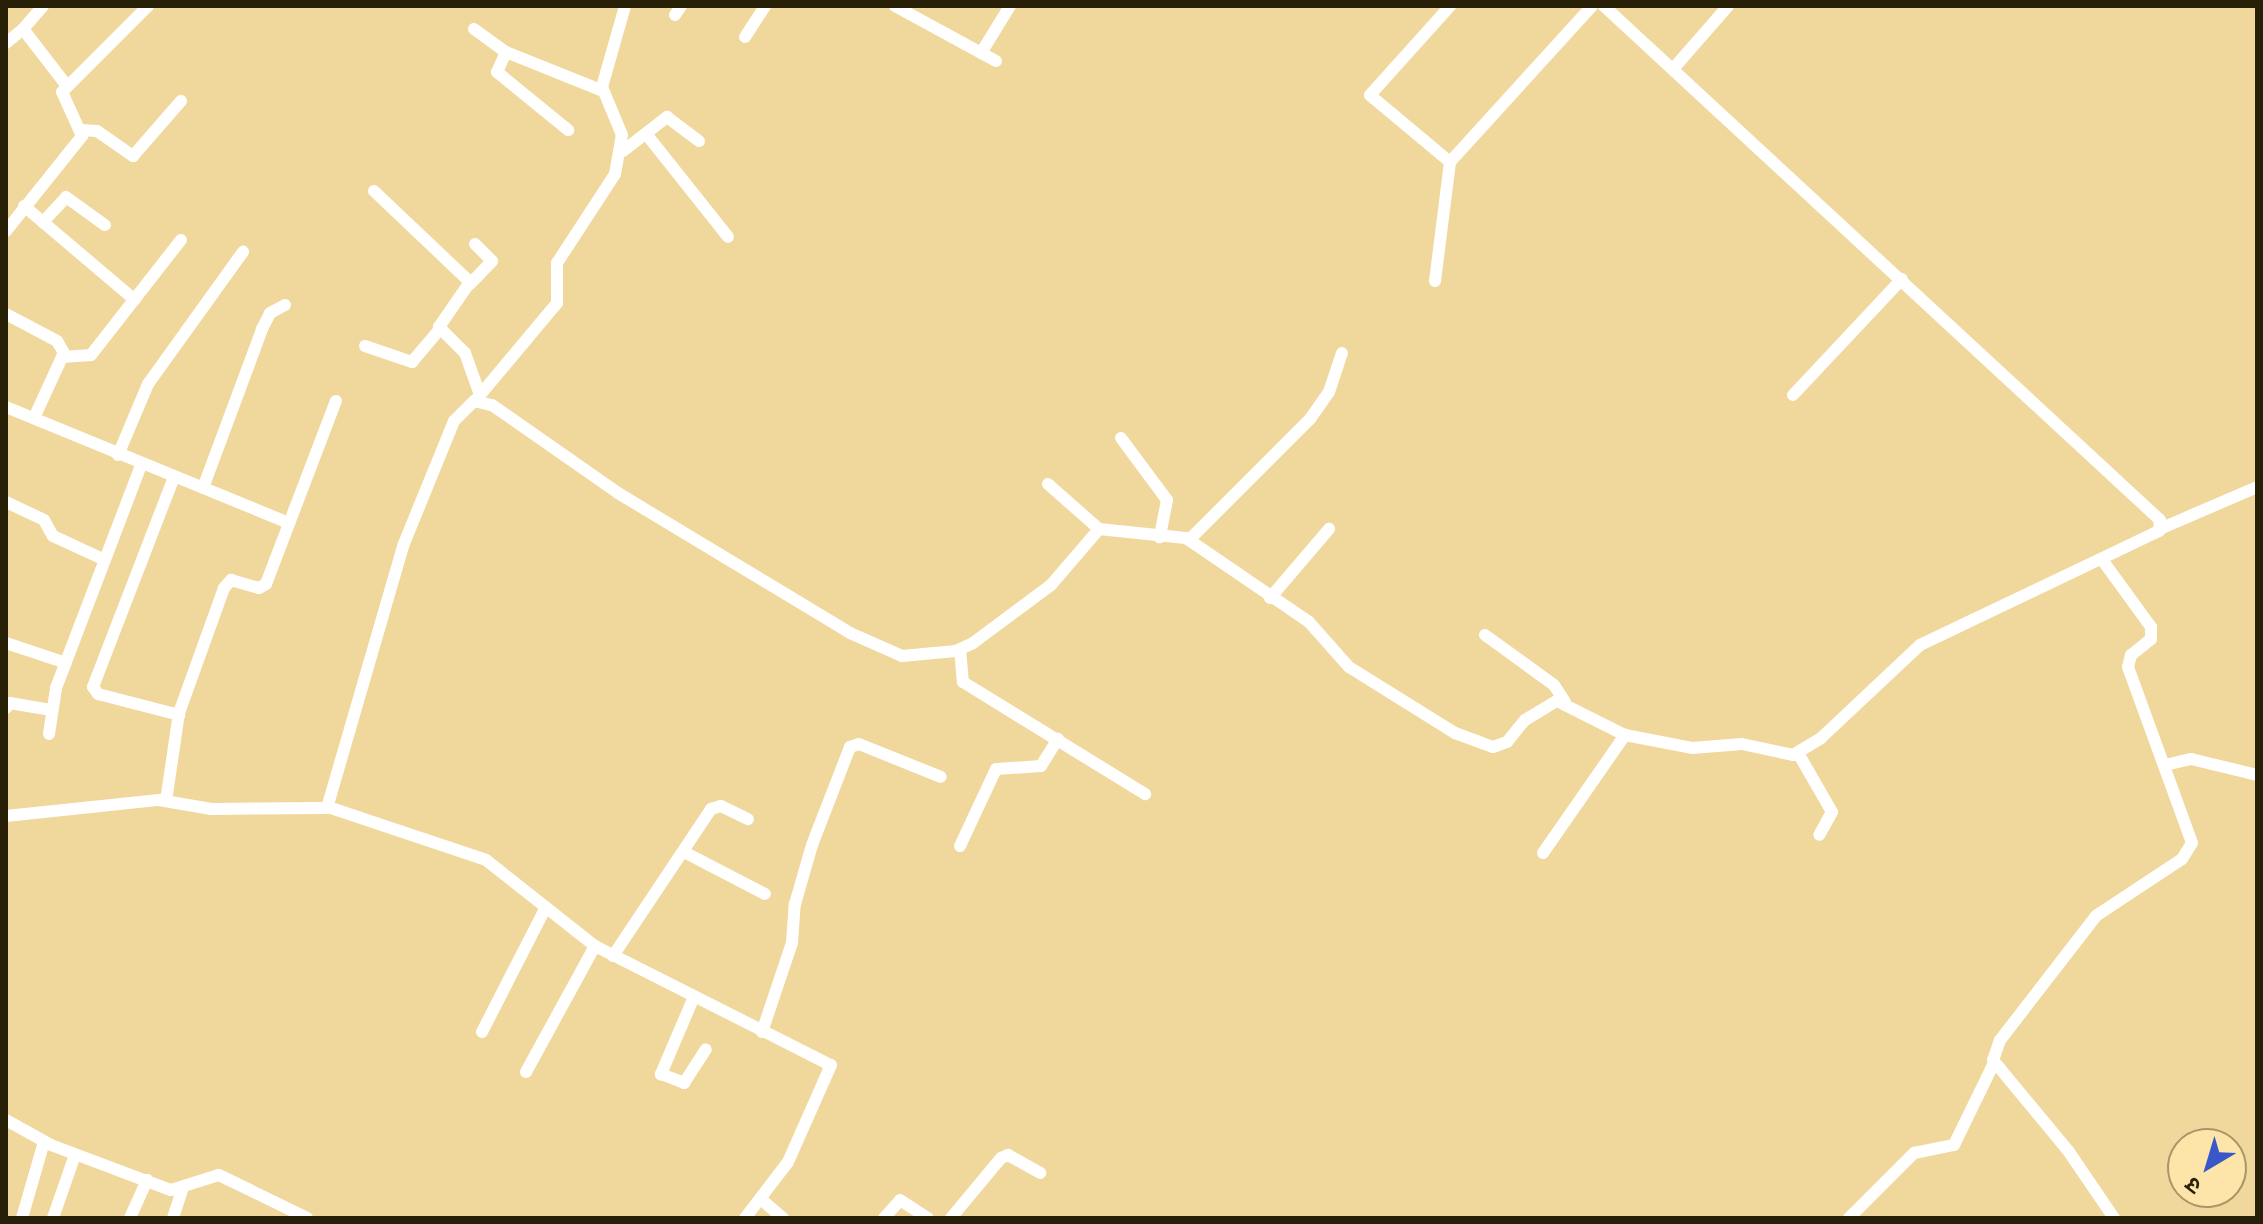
<!DOCTYPE html>
<meta charset="utf-8">
<style>
body{margin:0}
#map{position:relative;width:2263px;height:1224px;overflow:hidden;background:#f0d79c;font-family:Roboto,"Noto Sans Devanagari",sans-serif}
div>[style]{position:absolute}
.street>*{height:12px;margin:-6px;padding:0 6px;transform-origin:6px;border-radius:6px;background:#fff}
span{translate:-50% -50%;white-space:nowrap;text-align:center;line-height:1.15;-webkit-text-stroke:8px #fde4a9;paint-order:stroke}
.frame{position:absolute;inset:0;border:8px solid #281f07;pointer-events:none}
.north{position:absolute;left:2167px;top:1128px;width:80px;height:80px;box-sizing:border-box;background:#fde4a9;border:2px solid #a89568;border-radius:50%;rotate:218deg;font-size:22px;font-weight:700;line-height:32px;text-align:center;color:#281f07}
.north::after{content:'';display:block;margin:auto;width:28px;height:36px;background:#3858ca;clip-path:polygon(50% 0,100% 100%,50% 72%,0 100%)}
</style>
<div id="map">
<div class="street">
<i style="left:43px;top:6px;width:30px;rotate:131deg"></i>
<i style="left:23px;top:29px;width:72px;rotate:52.3deg"></i>
<i style="left:895px;top:6px;width:115px;rotate:28.6deg"></i>
<i style="left:675px;top:15px;width:11px;rotate:-56deg"></i>
<i style="left:474px;top:29px;width:39px;rotate:36deg"></i>
<i style="left:506px;top:52px;width:105px;rotate:21.9deg"></i>
<i style="left:745px;top:37px;width:37px;rotate:-57deg"></i>
<i style="left:6px;top:43px;width:22px;rotate:-39deg"></i>
<i style="left:506px;top:52px;width:22px;rotate:114deg"></i>
<i style="left:497px;top:72px;width:92px;rotate:39.2deg"></i>
<i style="left:981px;top:53px;width:55px;rotate:-58.3deg"></i>
<i style="left:1673px;top:69px;width:84px;rotate:-48.9deg"></i>
<i style="left:82px;top:130px;width:15px;rotate:4deg"></i>
<i style="left:97px;top:131px;width:44px;rotate:34.8deg"></i>
<i style="left:133px;top:156px;width:73px;rotate:-48.9deg"></i>
<i style="left:647px;top:135px;width:130px;rotate:51.5deg"></i>
<i style="left:623px;top:151px;width:56px;rotate:-37.7deg"></i>
<i style="left:667px;top:117px;width:40px;rotate:37deg"></i>
<i style="left:1450px;top:162px;width:104px;rotate:-140.1deg"></i>
<i style="left:1370px;top:95px;width:120px;rotate:-48deg"></i>
<i style="left:374px;top:191px;width:132px;rotate:43.5deg"></i>
<i style="left:470px;top:282px;width:55px;rotate:124.6deg"></i>
<i style="left:439px;top:327px;width:37px;rotate:45deg"></i>
<i style="left:465px;top:353px;width:41px;rotate:70.3deg"></i>
<i style="left:24px;top:206px;width:145px;rotate:40.3deg"></i>
<i style="left:43px;top:222px;width:34px;rotate:-47deg"></i>
<i style="left:66px;top:197px;width:48px;rotate:35.7deg"></i>
<i style="left:6px;top:231px;width:122px;rotate:-51.3deg"></i>
<i style="left:82px;top:136px;width:48px;rotate:-114.4deg"></i>
<i style="left:62px;top:92px;width:122px;rotate:-45deg"></i>
<i style="left:1435px;top:281px;width:120px;rotate:-82.8deg"></i>
<i style="left:1450px;top:162px;width:211px;rotate:-47.7deg"></i>
<i style="left:470px;top:284px;width:32px;rotate:-46deg"></i>
<i style="left:492px;top:261px;width:24px;rotate:-135deg"></i>
<i style="left:6px;top:314px;width:58px;rotate:27.9deg"></i>
<i style="left:57px;top:341px;width:16px;rotate:60deg"></i>
<i style="left:365px;top:346px;width:50px;rotate:18.8deg"></i>
<i style="left:412px;top:362px;width:43px;rotate:-49.7deg"></i>
<i style="left:1793px;top:395px;width:159px;rotate:-46.8deg"></i>
<i style="left:475px;top:401px;width:128px;rotate:-50.1deg"></i>
<i style="left:557px;top:303px;width:40px;rotate:-90deg"></i>
<i style="left:557px;top:263px;width:106px;rotate:-56.9deg"></i>
<i style="left:615px;top:174px;width:40px;rotate:-80deg"></i>
<i style="left:622px;top:135px;width:52px;rotate:-112.6deg"></i>
<i style="left:602px;top:87px;width:84px;rotate:-74.1deg"></i>
<i style="left:6px;top:407px;width:306px;rotate:22.3deg"></i>
<i style="left:34px;top:418px;width:67px;rotate:-65.3deg"></i>
<i style="left:62px;top:357px;width:29px;rotate:-4deg"></i>
<i style="left:91px;top:355px;width:146px;rotate:-52deg"></i>
<i style="left:1121px;top:438px;width:77px;rotate:53.4deg"></i>
<i style="left:1167px;top:500px;width:38px;rotate:101deg"></i>
<i style="left:118px;top:455px;width:77px;rotate:-67.1deg"></i>
<i style="left:148px;top:384px;width:163px;rotate:-54.3deg"></i>
<i style="left:174px;top:477px;width:225px;rotate:111.1deg"></i>
<i style="left:93px;top:687px;width:9px;rotate:54deg"></i>
<i style="left:98px;top:694px;width:84px;rotate:14.5deg"></i>
<i style="left:1048px;top:484px;width:68px;rotate:41.4deg"></i>
<i style="left:203px;top:488px;width:170px;rotate:-69.6deg"></i>
<i style="left:262px;top:329px;width:18px;rotate:-63deg"></i>
<i style="left:270px;top:313px;width:17px;rotate:-28deg"></i>
<i style="left:6px;top:502px;width:42px;rotate:25.3deg"></i>
<i style="left:44px;top:520px;width:18px;rotate:61deg"></i>
<i style="left:53px;top:536px;width:57px;rotate:24.8deg"></i>
<i style="left:2162px;top:528px;width:103px;rotate:-23.3deg"></i>
<i style="left:1189px;top:540px;width:171px;rotate:-45deg"></i>
<i style="left:1310px;top:419px;width:33px;rotate:-55deg"></i>
<i style="left:1329px;top:392px;width:41px;rotate:-71.6deg"></i>
<i style="left:2103px;top:561px;width:82px;rotate:54deg"></i>
<i style="left:2151px;top:627px;width:12px;rotate:90deg"></i>
<i style="left:2151px;top:639px;width:26px;rotate:141deg"></i>
<i style="left:2131px;top:655px;width:12px;rotate:104deg"></i>
<i style="left:2128px;top:667px;width:187px;rotate:70deg"></i>
<i style="left:2192px;top:843px;width:19px;rotate:122deg"></i>
<i style="left:2182px;top:859px;width:103px;rotate:146.5deg"></i>
<i style="left:2096px;top:916px;width:157px;rotate:127.7deg"></i>
<i style="left:2000px;top:1040px;width:21px;rotate:109deg"></i>
<i style="left:1993px;top:1060px;width:119px;rotate:50.4deg"></i>
<i style="left:2069px;top:1152px;width:80px;rotate:55.7deg"></i>
<i style="left:1270px;top:598px;width:91px;rotate:-49.5deg"></i>
<i style="left:1485px;top:635px;width:85px;rotate:35.9deg"></i>
<i style="left:1554px;top:685px;width:20px;rotate:57deg"></i>
<i style="left:6px;top:643px;width:63px;rotate:18.4deg"></i>
<i style="left:960px;top:649px;width:33px;rotate:85deg"></i>
<i style="left:963px;top:682px;width:214px;rotate:31.6deg"></i>
<i style="left:6px;top:708px;width:6px;rotate:-51deg"></i>
<i style="left:10px;top:703px;width:42px;rotate:9.7deg"></i>
<i style="left:49px;top:734px;width:47px;rotate:-81.3deg"></i>
<i style="left:56px;top:688px;width:239px;rotate:-69.1deg"></i>
<i style="left:1798px;top:753px;width:68px;rotate:60deg"></i>
<i style="left:1832px;top:812px;width:26px;rotate:119deg"></i>
<i style="left:2165px;top:765px;width:27px;rotate:-13deg"></i>
<i style="left:2191px;top:759px;width:68px;rotate:13.6deg"></i>
<i style="left:166px;top:801px;width:89px;rotate:-81.6deg"></i>
<i style="left:179px;top:713px;width:133px;rotate:-70.2deg"></i>
<i style="left:224px;top:588px;width:11px;rotate:-49deg"></i>
<i style="left:231px;top:580px;width:29px;rotate:16deg"></i>
<i style="left:259px;top:588px;width:8px;rotate:-30deg"></i>
<i style="left:266px;top:584px;width:196px;rotate:-69.1deg"></i>
<i style="left:328px;top:807px;width:167px;rotate:18.5deg"></i>
<i style="left:486px;top:860px;width:139px;rotate:38.3deg"></i>
<i style="left:595px;top:946px;width:264px;rotate:26.8deg"></i>
<i style="left:831px;top:1065px;width:106px;rotate:113.9deg"></i>
<i style="left:788px;top:1162px;width:71px;rotate:127.5deg"></i>
<i style="left:6px;top:816px;width:154px;rotate:-6deg"></i>
<i style="left:159px;top:800px;width:53px;rotate:9.8deg"></i>
<i style="left:211px;top:809px;width:116px;rotate:-0.5deg"></i>
<i style="left:327px;top:808px;width:273px;rotate:-73.8deg"></i>
<i style="left:403px;top:546px;width:135px;rotate:-67.8deg"></i>
<i style="left:454px;top:421px;width:28px;rotate:-45deg"></i>
<i style="left:474px;top:401px;width:18px;rotate:13deg"></i>
<i style="left:492px;top:405px;width:154px;rotate:34.9deg"></i>
<i style="left:618px;top:493px;width:271px;rotate:31.1deg"></i>
<i style="left:850px;top:633px;width:57px;rotate:23.9deg"></i>
<i style="left:902px;top:656px;width:54px;rotate:-5.3deg"></i>
<i style="left:956px;top:651px;width:19px;rotate:-25deg"></i>
<i style="left:973px;top:643px;width:97px;rotate:-36.6deg"></i>
<i style="left:1051px;top:585px;width:74px;rotate:-49.4deg"></i>
<i style="left:1099px;top:529px;width:87px;rotate:5.9deg"></i>
<i style="left:1186px;top:538px;width:149px;rotate:34.3deg"></i>
<i style="left:1309px;top:622px;width:60px;rotate:48.4deg"></i>
<i style="left:1349px;top:667px;width:125px;rotate:31.9deg"></i>
<i style="left:1455px;top:733px;width:40px;rotate:20.2deg"></i>
<i style="left:1493px;top:747px;width:15px;rotate:-20deg"></i>
<i style="left:1507px;top:742px;width:28px;rotate:-51deg"></i>
<i style="left:1525px;top:720px;width:37px;rotate:-31deg"></i>
<i style="left:1557px;top:701px;width:76px;rotate:26.6deg"></i>
<i style="left:1625px;top:735px;width:68px;rotate:11deg"></i>
<i style="left:1692px;top:748px;width:50px;rotate:-4.6deg"></i>
<i style="left:1742px;top:744px;width:52px;rotate:12.2deg"></i>
<i style="left:1793px;top:755px;width:33px;rotate:-31deg"></i>
<i style="left:1821px;top:738px;width:136px;rotate:-43.2deg"></i>
<i style="left:1920px;top:645px;width:265px;rotate:-25.5deg"></i>
<i style="left:2159px;top:531px;width:11px;rotate:-85deg"></i>
<i style="left:2160px;top:520px;width:757px;rotate:-137.25deg"></i>
<i style="left:960px;top:846px;width:85px;rotate:-64.9deg"></i>
<i style="left:996px;top:769px;width:45px;rotate:-3.8deg"></i>
<i style="left:1041px;top:766px;width:32px;rotate:-58deg"></i>
<i style="left:684px;top:852px;width:91px;rotate:27.4deg"></i>
<i style="left:1543px;top:853px;width:144px;rotate:-55.2deg"></i>
<i style="left:613px;top:956px;width:177px;rotate:-56.3deg"></i>
<i style="left:711px;top:809px;width:10px;rotate:-17deg"></i>
<i style="left:721px;top:806px;width:30px;rotate:26deg"></i>
<i style="left:693px;top:999px;width:82px;rotate:113.1deg"></i>
<i style="left:661px;top:1074px;width:25px;rotate:21deg"></i>
<i style="left:684px;top:1083px;width:40px;rotate:-57.1deg"></i>
<i style="left:482px;top:1032px;width:140px;rotate:-62.9deg"></i>
<i style="left:762px;top:1032px;width:94px;rotate:-71.4deg"></i>
<i style="left:792px;top:943px;width:39px;rotate:-86deg"></i>
<i style="left:795px;top:904px;width:61px;rotate:-73.9deg"></i>
<i style="left:812px;top:845px;width:105px;rotate:-68.8deg"></i>
<i style="left:850px;top:747px;width:9px;rotate:-18deg"></i>
<i style="left:859px;top:744px;width:88px;rotate:21.9deg"></i>
<i style="left:526px;top:1072px;width:144px;rotate:-61.3deg"></i>
<i style="left:6px;top:1120px;width:51px;rotate:29.1deg"></i>
<i style="left:51px;top:1145px;width:128px;rotate:20.6deg"></i>
<i style="left:171px;top:1190px;width:50px;rotate:-17.4deg"></i>
<i style="left:219px;top:1175px;width:98px;rotate:26deg"></i>
<i style="left:762px;top:1200px;width:28px;rotate:41deg"></i>
<i style="left:22px;top:1218px;width:79px;rotate:-73.9deg"></i>
<i style="left:53px;top:1218px;width:67px;rotate:-70.8deg"></i>
<i style="left:130px;top:1218px;width:42px;rotate:-65.9deg"></i>
<i style="left:173px;top:1218px;width:29px;rotate:-72deg"></i>
<i style="left:884px;top:1218px;width:24px;rotate:-48deg"></i>
<i style="left:900px;top:1200px;width:33px;rotate:33deg"></i>
<i style="left:951px;top:1218px;width:78px;rotate:-50.2deg"></i>
<i style="left:1001px;top:1158px;width:8px;rotate:-23deg"></i>
<i style="left:1008px;top:1155px;width:37px;rotate:29deg"></i>
<i style="left:1849px;top:1218px;width:92px;rotate:-45deg"></i>
<i style="left:1914px;top:1153px;width:41px;rotate:-11.3deg"></i>
<i style="left:1954px;top:1145px;width:91px;rotate:-64deg"></i>
</div>
<div class="frame"></div>
<div class="north">उ</div>
</div>
